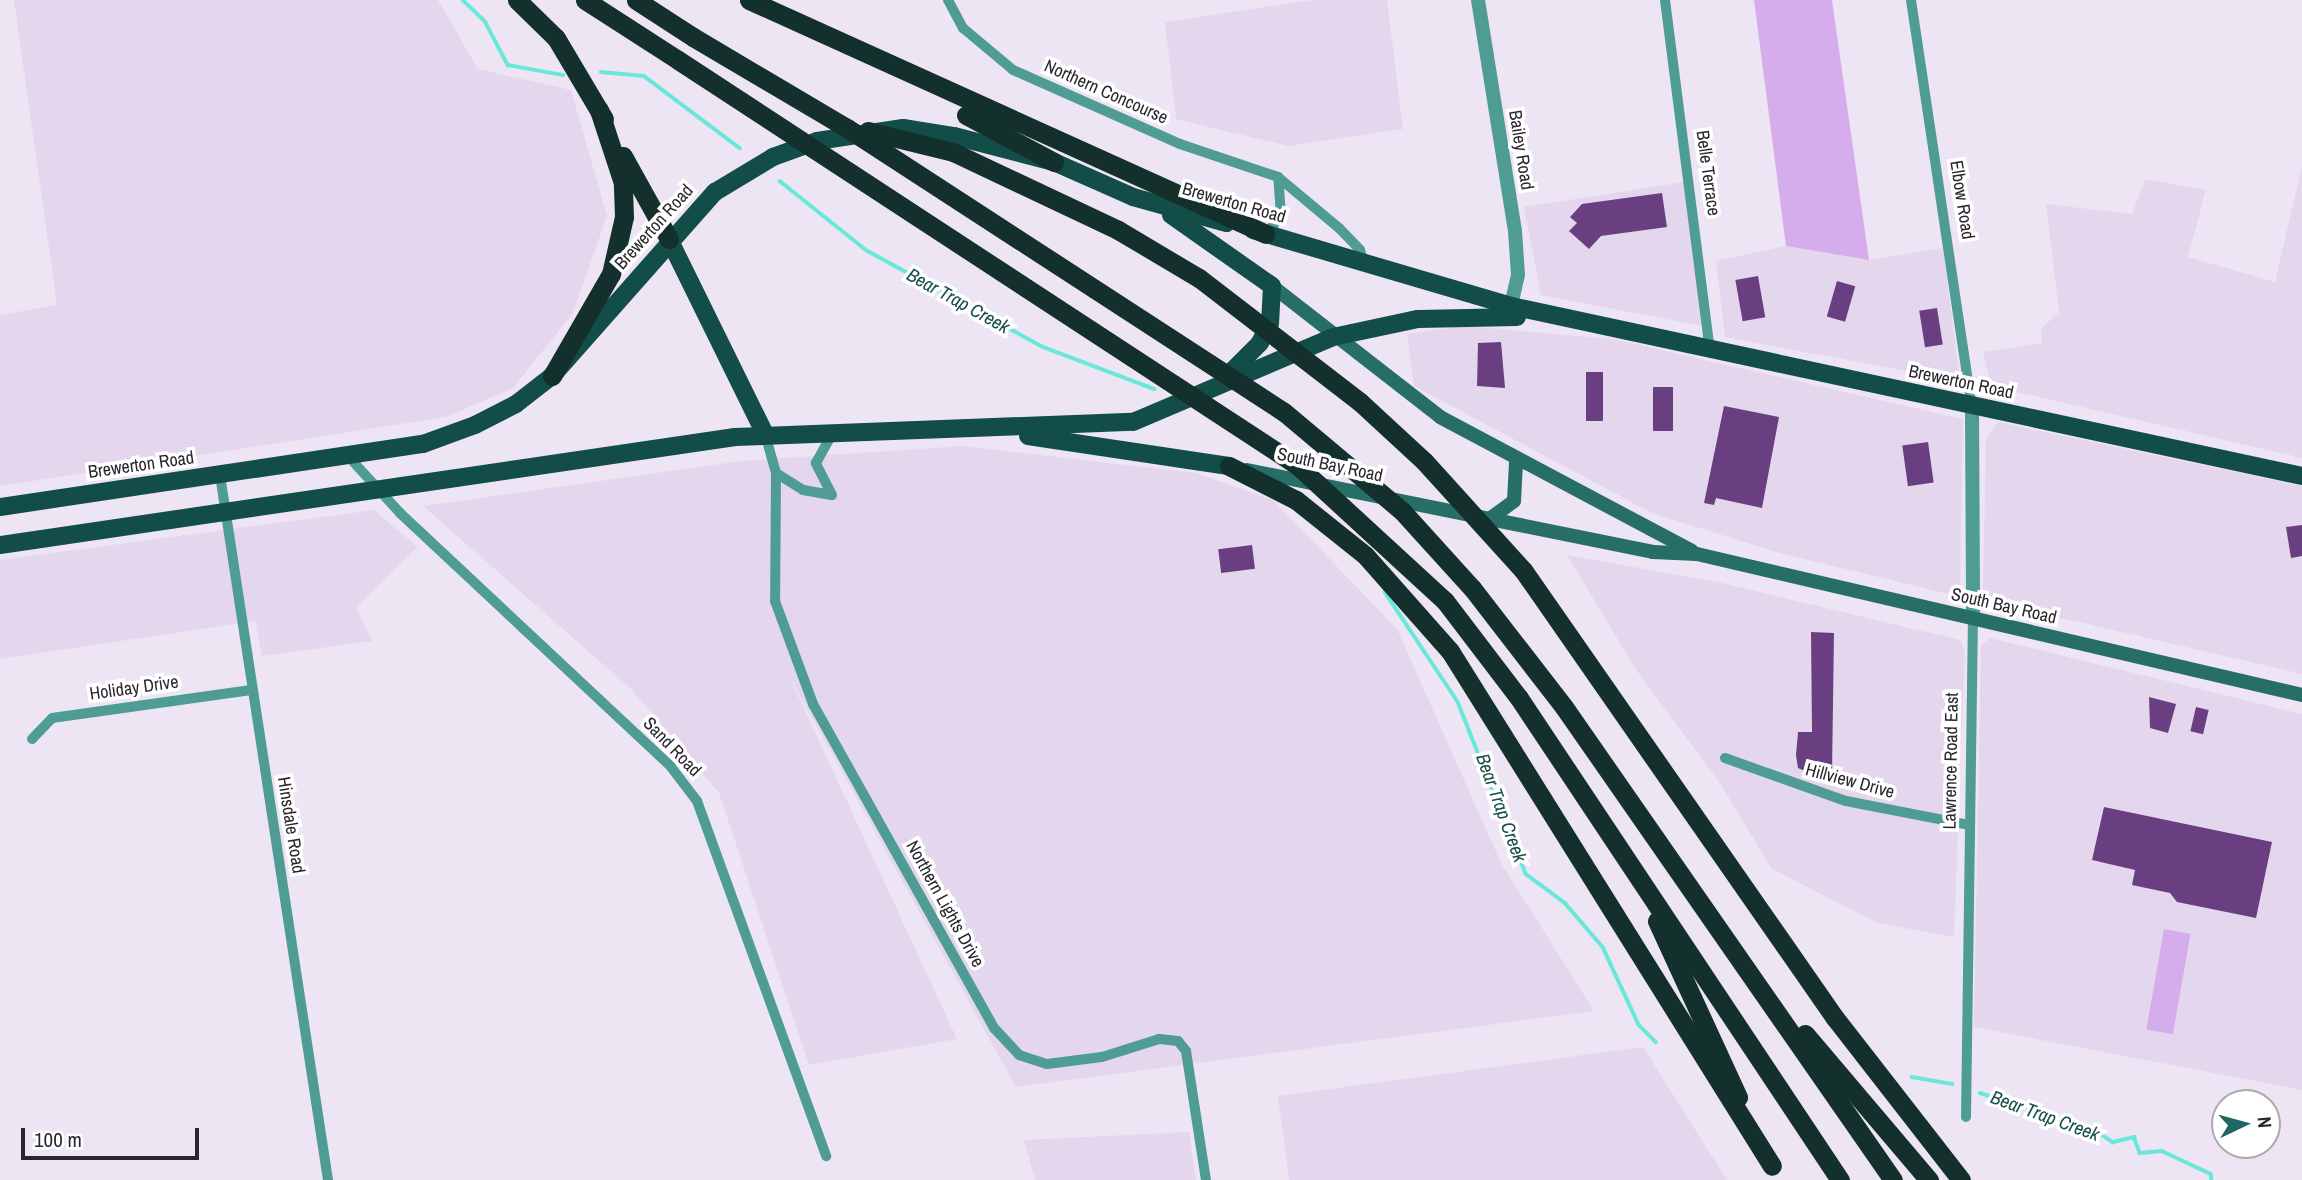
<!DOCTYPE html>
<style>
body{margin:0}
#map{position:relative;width:2302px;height:1180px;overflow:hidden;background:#eee5f4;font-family:"Archivo Narrow",sans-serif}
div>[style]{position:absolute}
.built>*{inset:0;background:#e4d7ed}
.green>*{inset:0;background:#d5aded;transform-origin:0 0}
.stream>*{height:3.5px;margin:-1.75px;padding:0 1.75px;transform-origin:1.75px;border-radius:1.75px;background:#69e7da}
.building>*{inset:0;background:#6a3f81;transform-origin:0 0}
.minor>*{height:10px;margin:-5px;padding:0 5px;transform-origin:5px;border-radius:5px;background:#4f9c94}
.tertiary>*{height:14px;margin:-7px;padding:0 7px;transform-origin:7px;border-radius:7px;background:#4f9c94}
.secondary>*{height:14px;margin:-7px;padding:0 7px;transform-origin:7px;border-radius:7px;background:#276e67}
.primary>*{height:18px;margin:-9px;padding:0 9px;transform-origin:9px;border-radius:9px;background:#134d48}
.motorway>*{height:19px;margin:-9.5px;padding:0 9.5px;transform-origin:9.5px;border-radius:9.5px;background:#14302d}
.motorway-bridge>*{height:19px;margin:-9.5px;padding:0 9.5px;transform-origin:9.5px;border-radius:9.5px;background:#14302d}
span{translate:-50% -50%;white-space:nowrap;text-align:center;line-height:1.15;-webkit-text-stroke:7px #fff;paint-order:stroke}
.street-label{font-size:18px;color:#2a272c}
.water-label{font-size:19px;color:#184f4a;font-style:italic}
.north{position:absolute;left:2211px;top:1089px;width:70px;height:70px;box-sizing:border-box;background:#fff;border:2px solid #aaa9ab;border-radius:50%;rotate:85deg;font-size:19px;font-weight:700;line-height:28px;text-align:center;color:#2a272c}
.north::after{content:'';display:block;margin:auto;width:24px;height:32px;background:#1e6861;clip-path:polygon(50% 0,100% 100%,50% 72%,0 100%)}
.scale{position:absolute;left:21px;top:1128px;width:178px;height:32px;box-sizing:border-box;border:4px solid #2a272c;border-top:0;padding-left:9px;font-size:21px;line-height:24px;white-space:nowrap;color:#2a272c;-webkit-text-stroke:5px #fff;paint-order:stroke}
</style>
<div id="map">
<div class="built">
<i style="clip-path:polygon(14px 0,438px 0,478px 69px,571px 90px,607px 216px,573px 313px,513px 388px,446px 417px,0 486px,0 315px,57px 305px)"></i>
<i style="clip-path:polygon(1313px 0,1387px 0,1403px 129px,1288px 146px,1176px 119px,1165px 22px)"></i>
<i style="clip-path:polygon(2302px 166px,2302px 458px,1991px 386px,1983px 352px,2042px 343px,2041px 329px,2059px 312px,2046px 204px,2132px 214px,2145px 179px,2206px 190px,2188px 257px,2275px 282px)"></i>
<i style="clip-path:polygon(1684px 182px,1702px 326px,1541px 295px,1524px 207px)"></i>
<i style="clip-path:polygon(1786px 246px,1869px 260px,1943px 248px,1960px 381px,1725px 337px,1716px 261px)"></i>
<i style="clip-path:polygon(1464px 326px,1613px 339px,1963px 419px,1960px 597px,1776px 552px,1652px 513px,1414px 386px,1407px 334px)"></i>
<i style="clip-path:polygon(1998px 422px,2302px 486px,2302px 674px,1992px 602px,1983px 588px,1986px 438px)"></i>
<i style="clip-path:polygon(963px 446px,1196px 473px,1273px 500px,1397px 629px,1501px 863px,1594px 1011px,1016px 1087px,789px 676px,957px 1039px,809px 1065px,719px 793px,632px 690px,423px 506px,741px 461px)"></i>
<i style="clip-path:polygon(374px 510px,418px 547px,356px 607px,372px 641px,262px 656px,255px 621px,0 659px,0 560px)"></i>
<i style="clip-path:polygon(1567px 555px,1722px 583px,1960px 640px,1965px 650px,1954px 937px,1878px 923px,1772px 869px,1721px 785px,1635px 668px)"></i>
<i style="clip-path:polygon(1990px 638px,2302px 714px,2302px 1090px,1974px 1027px,1981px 645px)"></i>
<i style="clip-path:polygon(1643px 1047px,1727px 1180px,1289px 1180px,1278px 1096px)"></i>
<i style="clip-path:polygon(1189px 1132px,1196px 1180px,1035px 1180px,1024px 1140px)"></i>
</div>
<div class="green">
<i style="clip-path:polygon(1754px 0,1832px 0,1869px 260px,1786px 246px)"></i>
<i style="left:2164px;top:929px;width:27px;height:102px;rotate:10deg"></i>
</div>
<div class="stream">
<i style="left:463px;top:0;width:30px;rotate:44deg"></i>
<i style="left:485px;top:21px;width:50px;rotate:62.4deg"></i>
<i style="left:508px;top:65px;width:56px;rotate:10.3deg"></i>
<i style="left:601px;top:72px;width:43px;rotate:5.3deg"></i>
<i style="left:644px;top:76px;width:120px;rotate:36.9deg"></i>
<i style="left:780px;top:181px;width:110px;rotate:38.7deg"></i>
<i style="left:866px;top:250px;width:202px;rotate:28.7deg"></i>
<i style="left:1043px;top:347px;width:119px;rotate:20.7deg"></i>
<i style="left:1385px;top:592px;width:132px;rotate:56.4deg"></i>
<i style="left:1458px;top:702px;width:185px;rotate:68.4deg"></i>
<i style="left:1526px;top:874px;width:49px;rotate:36.6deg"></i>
<i style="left:1565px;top:903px;width:58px;rotate:49.2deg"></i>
<i style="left:1603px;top:947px;width:86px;rotate:65.2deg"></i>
<i style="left:1639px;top:1025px;width:24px;rotate:45deg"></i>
<i style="left:1912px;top:1077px;width:41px;rotate:9.9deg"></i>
<i style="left:1980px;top:1093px;width:121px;rotate:17.8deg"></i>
<i style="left:2095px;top:1130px;width:22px;rotate:34deg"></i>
<i style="left:2113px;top:1142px;width:22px;rotate:-13deg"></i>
<i style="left:2134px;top:1137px;width:17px;rotate:69deg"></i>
<i style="left:2140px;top:1153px;width:22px;rotate:-5deg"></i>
<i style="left:2162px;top:1151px;width:54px;rotate:25.1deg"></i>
<i style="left:2211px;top:1174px;width:6px;rotate:81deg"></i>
</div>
<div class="building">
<i style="clip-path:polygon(1662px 193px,1667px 227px,1601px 236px,1589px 249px,1569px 231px,1577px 223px,1570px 217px,1582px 204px)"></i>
<i style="left:1758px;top:276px;width:42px;height:23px;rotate:80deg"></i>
<i style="left:1837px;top:281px;width:19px;height:37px;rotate:16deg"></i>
<i style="left:1937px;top:308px;width:37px;height:18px;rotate:81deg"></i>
<i style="clip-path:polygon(1501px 342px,1505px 388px,1477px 386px,1478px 343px)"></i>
<i style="left:1586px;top:372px;width:17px;height:49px"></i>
<i style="left:1653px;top:387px;width:20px;height:44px"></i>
<i style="clip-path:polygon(1724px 406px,1779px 417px,1762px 508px,1716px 498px,1714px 505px,1704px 503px)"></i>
<i style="left:1928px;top:442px;width:41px;height:26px;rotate:82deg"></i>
<i style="clip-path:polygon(2302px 525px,2302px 556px,2291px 558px,2286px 527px)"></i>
<i style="left:1252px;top:545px;width:24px;height:34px;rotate:83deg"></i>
<i style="clip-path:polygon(1811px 632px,1834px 633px,1832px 773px,1807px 772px,1798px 768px,1796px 755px,1798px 732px,1812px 732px)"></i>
<i style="clip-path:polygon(2149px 697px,2176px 704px,2168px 733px,2150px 728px)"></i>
<i style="left:2196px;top:707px;width:13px;height:25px;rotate:13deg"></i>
<i style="clip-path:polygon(2104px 807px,2272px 842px,2256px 918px,2177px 902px,2170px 893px,2132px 885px,2135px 870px,2092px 860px)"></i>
</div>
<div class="minor">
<i style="left:948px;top:0;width:32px;rotate:62deg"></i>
<i style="left:963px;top:28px;width:65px;rotate:40deg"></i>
<i style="left:1013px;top:70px;width:183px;rotate:23.9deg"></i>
<i style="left:1180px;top:144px;width:103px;rotate:18.6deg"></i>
<i style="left:1278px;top:177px;width:80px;rotate:39.9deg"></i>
<i style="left:1339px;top:228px;width:30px;rotate:46deg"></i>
<i style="left:1360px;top:250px;width:15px;rotate:74deg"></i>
<i style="left:1665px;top:0;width:354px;rotate:82.7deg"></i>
<i style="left:1911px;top:0;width:411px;rotate:81.5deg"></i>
<i style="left:1266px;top:234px;width:23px;rotate:-50deg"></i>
<i style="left:1281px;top:216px;width:39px;rotate:-94deg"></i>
<i style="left:765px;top:434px;width:41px;rotate:74.2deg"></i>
<i style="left:776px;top:473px;width:32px;rotate:32deg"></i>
<i style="left:803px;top:490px;width:29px;rotate:10deg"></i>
<i style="left:348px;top:456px;width:77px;rotate:47.6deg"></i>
<i style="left:400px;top:513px;width:371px;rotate:43.1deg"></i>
<i style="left:671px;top:767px;width:43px;rotate:52.6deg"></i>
<i style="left:697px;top:801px;width:378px;rotate:70deg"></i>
<i style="left:776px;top:473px;width:128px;rotate:90.4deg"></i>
<i style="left:775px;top:601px;width:110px;rotate:69.7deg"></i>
<i style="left:813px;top:704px;width:372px;rotate:60.8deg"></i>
<i style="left:995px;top:1029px;width:35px;rotate:47deg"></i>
<i style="left:1019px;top:1055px;width:29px;rotate:18deg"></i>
<i style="left:1047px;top:1064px;width:55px;rotate:-7.3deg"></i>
<i style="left:1102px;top:1057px;width:60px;rotate:-17.5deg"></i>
<i style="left:1159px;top:1039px;width:19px;rotate:6deg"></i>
<i style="left:1178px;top:1041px;width:13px;rotate:51deg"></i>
<i style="left:1186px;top:1051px;width:131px;rotate:81.2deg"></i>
<i style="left:220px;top:475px;width:713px;rotate:81.29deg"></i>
<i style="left:832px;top:495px;width:36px;rotate:-117deg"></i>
<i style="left:816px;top:463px;width:38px;rotate:-61deg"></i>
<i style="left:32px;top:739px;width:29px;rotate:-46deg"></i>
<i style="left:52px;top:718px;width:201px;rotate:-8deg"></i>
<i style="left:1725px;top:758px;width:128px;rotate:19.6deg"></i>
<i style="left:1846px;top:801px;width:125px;rotate:11deg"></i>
<i style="left:1966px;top:1117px;width:497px;rotate:-89.2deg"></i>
</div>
<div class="tertiary">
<i style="left:1478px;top:0;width:234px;rotate:80.9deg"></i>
<i style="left:1515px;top:231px;width:44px;rotate:86.1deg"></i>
<i style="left:1518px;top:275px;width:32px;rotate:103deg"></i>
<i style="left:1972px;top:406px;width:214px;rotate:89.7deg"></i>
</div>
<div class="secondary">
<i style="left:1272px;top:286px;width:213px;rotate:37.9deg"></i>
<i style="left:1440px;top:417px;width:285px;rotate:28deg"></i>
<i style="left:1247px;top:470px;width:414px;rotate:11.4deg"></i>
<i style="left:1653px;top:552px;width:44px;rotate:2.6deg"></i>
<i style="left:1697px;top:554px;width:621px;rotate:13.12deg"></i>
<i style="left:1488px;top:520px;width:32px;rotate:-36deg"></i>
<i style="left:1514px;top:501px;width:39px;rotate:-87deg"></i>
</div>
<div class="primary">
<i style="left:1171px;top:215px;width:123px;rotate:35.1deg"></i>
<i style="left:1272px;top:286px;width:37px;rotate:93deg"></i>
<i style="left:1270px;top:323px;width:22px;rotate:117deg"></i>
<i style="left:1260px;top:343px;width:51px;rotate:135deg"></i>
<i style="left:1253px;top:230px;width:269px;rotate:16.4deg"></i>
<i style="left:1511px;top:306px;width:809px;rotate:12.13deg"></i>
<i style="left:669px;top:239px;width:217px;rotate:63.8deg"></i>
<i style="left:1028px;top:436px;width:203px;rotate:8.5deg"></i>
<i style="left:0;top:507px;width:428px;rotate:-8.5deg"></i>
<i style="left:423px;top:444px;width:55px;rotate:-20.1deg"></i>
<i style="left:475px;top:425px;width:46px;rotate:-27.1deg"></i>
<i style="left:516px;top:404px;width:46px;rotate:-37.9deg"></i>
<i style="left:552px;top:376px;width:246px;rotate:-48.5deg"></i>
<i style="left:715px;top:192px;width:68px;rotate:-31.1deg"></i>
<i style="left:773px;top:157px;width:47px;rotate:-20deg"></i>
<i style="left:817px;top:141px;width:87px;rotate:-8.6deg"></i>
<i style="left:903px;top:128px;width:52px;rotate:8.9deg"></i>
<i style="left:954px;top:136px;width:103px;rotate:14.6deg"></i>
<i style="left:1054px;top:162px;width:86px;rotate:23.9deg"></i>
<i style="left:1133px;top:197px;width:97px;rotate:15.6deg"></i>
<i style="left:0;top:545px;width:743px;rotate:-8.36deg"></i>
<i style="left:735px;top:437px;width:398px;rotate:-2.2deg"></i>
<i style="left:1133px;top:422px;width:217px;rotate:-23deg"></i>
<i style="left:1333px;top:337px;width:87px;rotate:-12deg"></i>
<i style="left:1418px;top:319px;width:99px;rotate:-1.2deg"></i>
</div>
<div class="motorway">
<i style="left:517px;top:0;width:54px;rotate:44.3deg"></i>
<i style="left:556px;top:38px;width:94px;rotate:59.3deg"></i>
<i style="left:585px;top:0;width:111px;rotate:32.8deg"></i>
<i style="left:636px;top:0;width:68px;rotate:33deg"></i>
<i style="left:749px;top:0;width:567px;rotate:24.35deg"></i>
<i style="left:966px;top:115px;width:100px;rotate:28.1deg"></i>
<i style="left:868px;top:131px;width:88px;rotate:13.9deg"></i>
<i style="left:953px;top:152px;width:183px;rotate:25.3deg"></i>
<i style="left:623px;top:156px;width:95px;rotate:61deg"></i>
<i style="left:552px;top:376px;width:118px;rotate:-60deg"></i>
<i style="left:611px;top:274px;width:58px;rotate:-77.2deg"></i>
<i style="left:624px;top:217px;width:34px;rotate:-92deg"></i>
<i style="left:623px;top:183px;width:77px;rotate:-108.2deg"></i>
<i style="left:1229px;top:466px;width:75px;rotate:26.9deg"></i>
<i style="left:1296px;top:500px;width:88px;rotate:38.6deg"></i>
<i style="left:1365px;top:555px;width:128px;rotate:48.5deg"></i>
<i style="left:1450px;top:651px;width:607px;rotate:57.98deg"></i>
<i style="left:1523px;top:570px;width:546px;rotate:55.15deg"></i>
<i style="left:1835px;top:1018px;width:205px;rotate:52.1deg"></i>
<i style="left:1472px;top:588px;width:150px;rotate:52.3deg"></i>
<i style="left:1564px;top:707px;width:576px;rotate:55.18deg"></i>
<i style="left:1445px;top:601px;width:122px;rotate:52.7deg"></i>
<i style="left:1519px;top:698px;width:579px;rotate:56.34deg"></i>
<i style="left:1657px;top:921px;width:194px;rotate:65.3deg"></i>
<i style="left:1805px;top:1034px;width:192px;rotate:49.7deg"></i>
</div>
<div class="motorway-bridge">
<i style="left:693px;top:37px;width:179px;rotate:30.6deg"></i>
<i style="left:847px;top:128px;width:521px;rotate:33.02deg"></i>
<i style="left:1284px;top:412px;width:155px;rotate:40deg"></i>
<i style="left:1403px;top:512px;width:103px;rotate:47.8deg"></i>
<i style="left:678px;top:60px;width:740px;rotate:33.2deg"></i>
<i style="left:1297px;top:465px;width:201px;rotate:42.6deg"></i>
<i style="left:1118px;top:230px;width:94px;rotate:30.7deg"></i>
<i style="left:1199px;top:278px;width:203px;rotate:37.6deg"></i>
<i style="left:1360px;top:402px;width:87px;rotate:42.7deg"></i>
<i style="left:1424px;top:461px;width:147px;rotate:47.8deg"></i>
</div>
<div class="street-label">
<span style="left:1106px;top:92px;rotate:24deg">Northern Concourse</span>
<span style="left:1521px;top:150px;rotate:81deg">Bailey Road</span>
<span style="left:1708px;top:173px;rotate:82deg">Belle Terrace</span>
<span style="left:1962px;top:200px;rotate:81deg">Elbow Road</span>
<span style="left:1234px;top:203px;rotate:16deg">Brewerton Road</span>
<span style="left:654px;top:227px;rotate:-48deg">Brewerton Road</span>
<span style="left:1961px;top:382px;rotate:12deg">Brewerton Road</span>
<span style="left:141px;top:465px;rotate:-8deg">Brewerton Road</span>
<span style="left:1330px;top:465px;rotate:12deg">South Bay Road</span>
<span style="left:2004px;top:606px;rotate:13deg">South Bay Road</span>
<span style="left:134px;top:688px;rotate:-8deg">Holiday Drive</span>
<span style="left:672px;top:747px;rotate:46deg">Sand Road</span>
<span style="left:1951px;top:761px;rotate:-89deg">Lawrence Road East</span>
<span style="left:1850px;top:781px;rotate:15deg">Hillview Drive</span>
<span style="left:291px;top:825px;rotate:81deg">Hinsdale Road</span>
<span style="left:945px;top:904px;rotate:61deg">Northern Lights Drive</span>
</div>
<div class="water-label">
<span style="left:958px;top:301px;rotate:29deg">Bear Trap Creek</span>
<span style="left:1501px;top:808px;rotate:70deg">Bear Trap Creek</span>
<span style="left:2045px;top:1116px;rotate:20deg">Bear Trap Creek</span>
</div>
<div class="north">N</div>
<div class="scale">100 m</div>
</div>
